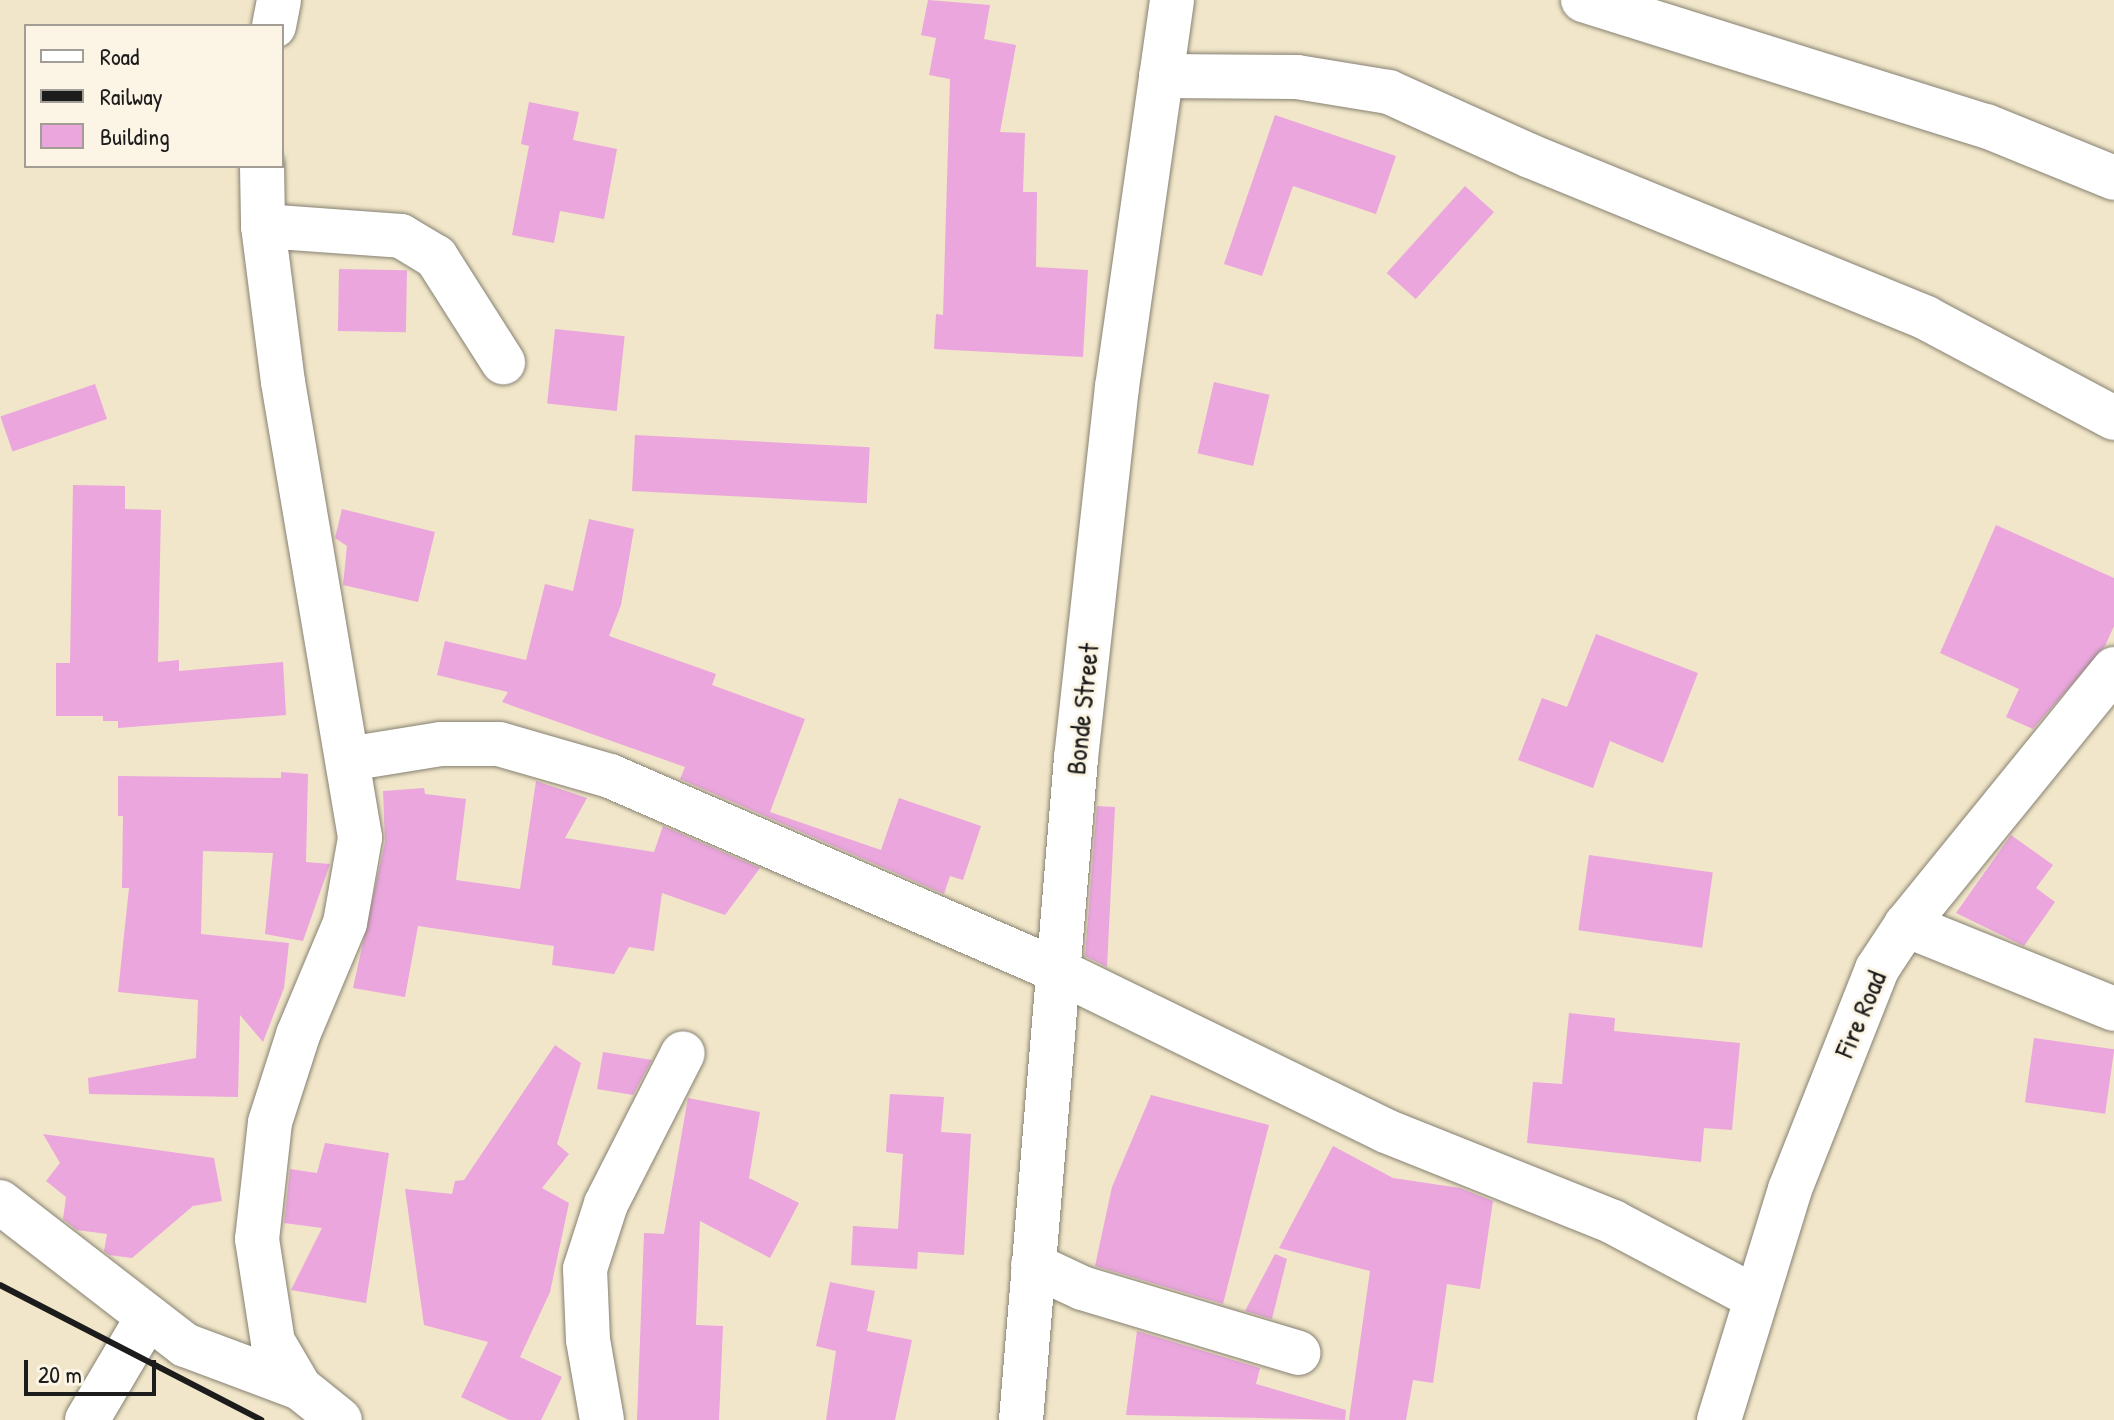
<!DOCTYPE html>
<style>
body{margin:0}
#map{position:relative;width:2114px;height:1420px;overflow:hidden;background:#f1e6c9;font-family:"Patrick Hand",sans-serif}
div>[style]{position:absolute}
.building>*{inset:0;background:#eaa6dd;transform-origin:0 0}
.roads{filter:drop-shadow(0 0 2px #868172) drop-shadow(0 0 2px #868172)}
.minor>*{height:44px;margin:-22px;padding:0 22px;transform-origin:22px;border-radius:22px;background:#fff}
.rail>*{height:6px;margin:-3px;padding:0 3px;transform-origin:3px;border-radius:3px;background:#1c1c1c}
span{translate:-50% -50%;white-space:nowrap;text-align:center;line-height:1.15;-webkit-text-stroke:6px #fcf5e5;paint-order:stroke}
.street-label{font-size:28px;color:#1c1c1c}
.legend{position:absolute;left:24px;top:24px;width:260px;height:144px;box-sizing:border-box;background:#fcf5e5;border:2px solid #a29e95;margin:0;padding:10px 14px;list-style:none;font-size:24px;color:#1c1c1c}
.legend li{display:flex;align-items:center;gap:16px;height:40px}
.legend b{width:40px;border:2px solid #a29e95}
.scale{position:absolute;left:24px;top:1360px;width:132px;height:36px;box-sizing:border-box;border:4px solid #1c1c1c;border-top:0;padding-left:10px;font-size:24px;line-height:28px;white-space:nowrap;color:#1c1c1c;-webkit-text-stroke:6px #fcf5e5;paint-order:stroke}
</style>
<div id="map">
<div class="building">
<i style="clip-path:polygon(928px 0,990px 5px,984px 39px,1016px 45px,1000px 132px,1025px 133px,1023px 192px,1037px 192px,1036px 267px,1088px 270px,1083px 357px,934px 349px,936px 314px,943px 315px,950px 79px,929px 75px,936px 38px,921px 35px)"></i>
<i style="clip-path:polygon(529px 102px,579px 112px,573px 140px,617px 149px,604px 219px,560px 211px,554px 243px,512px 235px,529px 146px,521px 144px)"></i>
<i style="clip-path:polygon(1275px 115px,1396px 156px,1376px 214px,1293px 186px,1262px 276px,1224px 264px)"></i>
<i style="left:1465px;top:186px;width:39px;height:117px;rotate:42deg"></i>
<i style="left:339px;top:269px;width:68px;height:62px;rotate:1deg"></i>
<i style="left:555px;top:329px;width:70px;height:75px;rotate:6deg"></i>
<i style="left:1214px;top:382px;width:57px;height:73px;rotate:13deg"></i>
<i style="left:95px;top:384px;width:37px;height:100px;rotate:71deg"></i>
<i style="left:635px;top:435px;width:235px;height:56px;rotate:3deg"></i>
<i style="clip-path:polygon(73px 485px,125px 486px,125px 509px,161px 510px,158px 662px,179px 660px,179px 671px,283px 662px,286px 715px,118px 728px,118px 721px,103px 721px,103px 716px,56px 716px,56px 663px,70px 663px)"></i>
<i style="clip-path:polygon(342px 509px,435px 532px,418px 602px,343px 585px,347px 546px,335px 538px)"></i>
<i style="clip-path:polygon(589px 519px,634px 529px,621px 605px,609px 636px,716px 674px,712px 685px,805px 719px,770px 812px,881px 850px,899px 798px,981px 826px,963px 880px,950px 876px,944px 894px,680px 779px,685px 767px,502px 702px,508px 692px,437px 675px,445px 641px,526px 660px,545px 584px,573px 591px)"></i>
<i style="clip-path:polygon(1996px 525px,2114px 578px,2114px 626px,2105px 646px,2033px 729px,2006px 717px,2019px 689px,1940px 653px)"></i>
<i style="clip-path:polygon(1596px 634px,1698px 673px,1663px 763px,1610px 741px,1593px 788px,1518px 760px,1542px 698px,1567px 707px)"></i>
<i style="clip-path:polygon(281px 772px,308px 774px,306px 862px,330px 864px,303px 941px,265px 934px,273px 853px,203px 851px,201px 934px,289px 943px,284px 988px,263px 1042px,240px 1015px,238px 1097px,89px 1094px,88px 1078px,196px 1058px,198px 1000px,118px 992px,129px 888px,122px 888px,123px 816px,118px 816px,118px 776px,281px 778px)"></i>
<i style="clip-path:polygon(536px 781px,587px 798px,565px 838px,654px 852px,663px 826px,760px 868px,725px 915px,662px 893px,654px 951px,629px 947px,614px 974px,552px 965px,554px 946px,418px 926px,405px 997px,353px 988px,385px 842px,383px 791px,424px 788px,425px 794px,466px 799px,456px 880px,520px 889px)"></i>
<i style="clip-path:polygon(1097px 806px,1115px 807px,1107px 967px,1085px 956px)"></i>
<i style="clip-path:polygon(2011px 835px,2053px 865px,2036px 888px,2055px 902px,2024px 946px,1956px 913px)"></i>
<i style="left:1589px;top:855px;width:125px;height:76px;rotate:8deg"></i>
<i style="clip-path:polygon(1569px 1013px,1615px 1018px,1614px 1031px,1740px 1043px,1732px 1130px,1704px 1128px,1701px 1162px,1527px 1143px,1533px 1082px,1562px 1084px)"></i>
<i style="left:2034px;top:1038px;width:81px;height:65px;rotate:8deg"></i>
<i style="clip-path:polygon(555px 1045px,581px 1063px,557px 1144px,569px 1154px,542px 1188px,569px 1203px,550px 1292px,520px 1357px,562px 1377px,541px 1420px,509px 1420px,461px 1397px,488px 1342px,424px 1325px,405px 1189px,452px 1194px,455px 1181px,464px 1180px)"></i>
<i style="clip-path:polygon(603px 1052px,652px 1060px,633px 1095px,597px 1089px)"></i>
<i style="clip-path:polygon(890px 1094px,944px 1097px,941px 1132px,971px 1134px,964px 1255px,918px 1252px,917px 1269px,851px 1265px,853px 1226px,898px 1229px,903px 1154px,886px 1152px)"></i>
<i style="clip-path:polygon(1151px 1095px,1269px 1125px,1223px 1304px,1095px 1266px,1112px 1187px)"></i>
<i style="clip-path:polygon(688px 1098px,760px 1112px,749px 1178px,799px 1203px,770px 1258px,700px 1221px,696px 1325px,723px 1326px,719px 1420px,637px 1420px,644px 1233px,664px 1234px)"></i>
<i style="clip-path:polygon(43px 1134px,214px 1158px,222px 1201px,193px 1206px,132px 1258px,109px 1255px,104px 1251px,107px 1234px,77px 1230px,63px 1219px,66px 1197px,46px 1181px,60px 1163px)"></i>
<i style="clip-path:polygon(325px 1143px,389px 1153px,366px 1303px,291px 1290px,322px 1228px,284px 1223px,290px 1169px,317px 1173px)"></i>
<i style="clip-path:polygon(1333px 1146px,1393px 1178px,1460px 1188px,1493px 1201px,1480px 1289px,1447px 1284px,1433px 1383px,1413px 1380px,1406px 1420px,1349px 1420px,1370px 1271px,1279px 1248px)"></i>
<i style="clip-path:polygon(1275px 1254px,1287px 1259px,1272px 1319px,1245px 1311px)"></i>
<i style="clip-path:polygon(830px 1282px,875px 1291px,867px 1331px,912px 1340px,895px 1420px,826px 1420px,836px 1351px,816px 1346px)"></i>
<i style="clip-path:polygon(1137px 1331px,1260px 1368px,1256px 1384px,1346px 1410px,1345px 1420px,1126px 1415px)"></i>
</div>
<div class="roads">
<div class="minor">
<i style="left:1583px;top:0;width:422px;rotate:17.4deg"></i>
<i style="left:1986px;top:126px;width:138px;rotate:22.1deg"></i>
<i style="left:274px;top:26px;width:26px;rotate:-79deg"></i>
<i style="left:1161px;top:76px;width:136px;rotate:0.4deg"></i>
<i style="left:1297px;top:77px;width:93px;rotate:9.3deg"></i>
<i style="left:1389px;top:92px;width:155px;rotate:24.4deg"></i>
<i style="left:1530px;top:156px;width:428px;rotate:22.2deg"></i>
<i style="left:1926px;top:318px;width:213px;rotate:28deg"></i>
<i style="left:262px;top:166px;width:60px;rotate:89deg"></i>
<i style="left:263px;top:226px;width:157px;rotate:82.7deg"></i>
<i style="left:283px;top:382px;width:462px;rotate:80.4deg"></i>
<i style="left:360px;top:838px;width:86px;rotate:100deg"></i>
<i style="left:345px;top:923px;width:121px;rotate:112.8deg"></i>
<i style="left:298px;top:1035px;width:91px;rotate:107.8deg"></i>
<i style="left:270px;top:1122px;width:118px;rotate:96.3deg"></i>
<i style="left:257px;top:1239px;width:104px;rotate:81.2deg"></i>
<i style="left:273px;top:1342px;width:53px;rotate:59.6deg"></i>
<i style="left:300px;top:1388px;width:51px;rotate:38.7deg"></i>
<i style="left:263px;top:226px;width:138px;rotate:4.1deg"></i>
<i style="left:401px;top:236px;width:41px;rotate:31deg"></i>
<i style="left:436px;top:257px;width:125px;rotate:57.5deg"></i>
<i style="left:348px;top:759px;width:94px;rotate:-9.2deg"></i>
<i style="left:441px;top:744px;width:58px"></i>
<i style="left:499px;top:744px;width:116px;rotate:16.1deg"></i>
<i style="left:610px;top:776px;width:486px;rotate:23.5deg"></i>
<i style="left:1056px;top:970px;width:367px;rotate:26deg"></i>
<i style="left:1386px;top:1131px;width:245px;rotate:21.8deg"></i>
<i style="left:1613px;top:1222px;width:158px;rotate:27.9deg"></i>
<i style="left:1906px;top:925px;width:224px;rotate:22deg"></i>
<i style="left:0;top:1202px;width:234px;rotate:37.7deg"></i>
<i style="left:185px;top:1345px;width:123px;rotate:20.5deg"></i>
<i style="left:1033px;top:1265px;width:54px;rotate:25.1deg"></i>
<i style="left:1082px;top:1288px;width:226px;rotate:16.7deg"></i>
<i style="left:87px;top:1420px;width:118px;rotate:-59.5deg"></i>
<i style="left:602px;top:1420px;width:81px;rotate:-99.9deg"></i>
<i style="left:588px;top:1340px;width:71px;rotate:-92.4deg"></i>
<i style="left:585px;top:1269px;width:68px;rotate:-72.1deg"></i>
<i style="left:606px;top:1204px;width:169px;rotate:-63deg"></i>
<i style="left:1021px;top:1420px;width:664px;rotate:-85.25deg"></i>
<i style="left:1076px;top:758px;width:373px;rotate:-83.7deg"></i>
<i style="left:1117px;top:387px;width:391px;rotate:-81.9deg"></i>
<i style="left:1719px;top:1420px;width:242px;rotate:-72.9deg"></i>
<i style="left:1790px;top:1189px;width:237px;rotate:-68.4deg"></i>
<i style="left:1877px;top:969px;width:53px;rotate:-56.6deg"></i>
<i style="left:1906px;top:925px;width:330px;rotate:-50.9deg"></i>
</div>
</div>
<div class="rail">
<i style="left:0;top:1285px;width:294px;rotate:27.3deg"></i>
</div>
<div class="street-label">
<span style="left:1082px;top:709px;rotate:-84deg">Bonde Street</span>
<span style="left:1860px;top:1014px;rotate:-67deg">Fire Road</span>
</div>
<ul class="legend">
<li><b style="height:10px;background:#fff"></b>Road</li>
<li><b style="height:10px;background:#1c1c1c"></b>Railway</li>
<li><b style="height:22px;background:#eaa6dd"></b>Building</li>
</ul>
<div class="scale">20 m</div>
</div>
